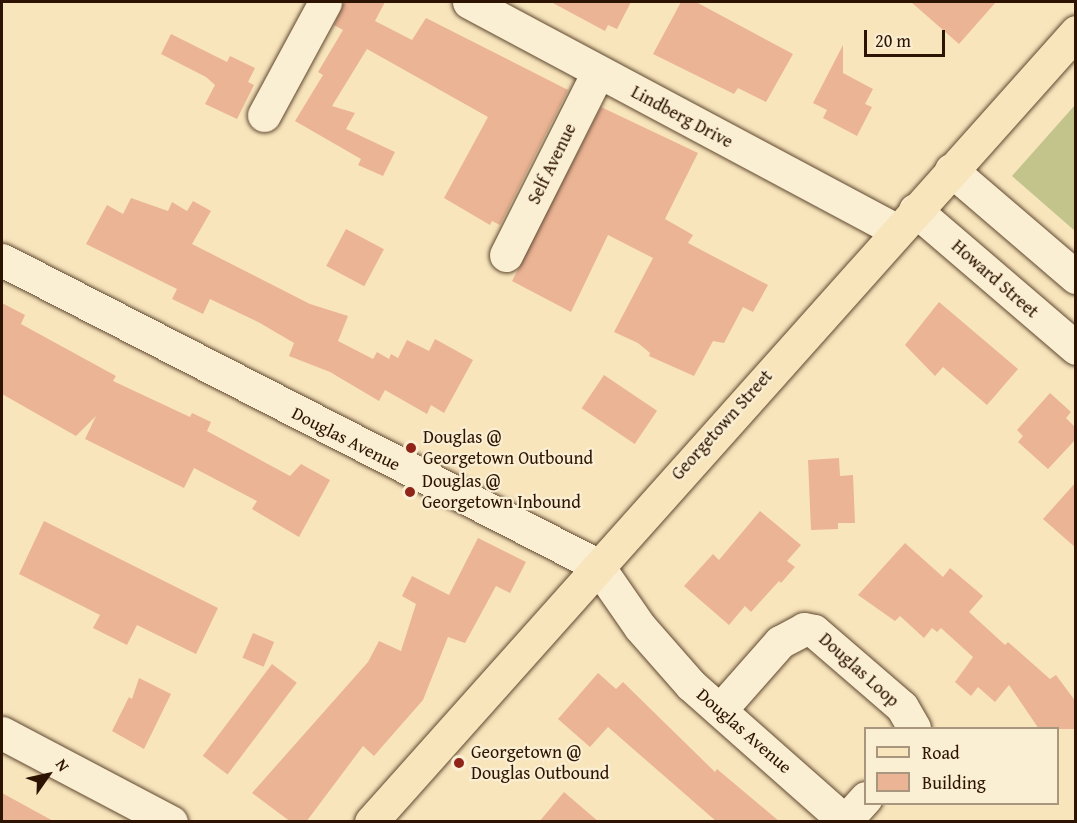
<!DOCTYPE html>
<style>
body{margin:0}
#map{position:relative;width:1077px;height:823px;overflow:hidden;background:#f8e5bc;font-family:"Gentium Book Plus",serif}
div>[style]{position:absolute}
.green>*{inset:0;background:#c3c38c}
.building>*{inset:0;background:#ebb495;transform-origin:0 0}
.roads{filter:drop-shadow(0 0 2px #604830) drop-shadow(0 0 2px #604830)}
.street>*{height:33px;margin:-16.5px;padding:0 16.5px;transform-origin:16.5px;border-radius:16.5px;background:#faeed3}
.primary>*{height:33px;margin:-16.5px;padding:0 16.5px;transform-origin:16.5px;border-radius:16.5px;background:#f8e5bc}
.dots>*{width:16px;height:16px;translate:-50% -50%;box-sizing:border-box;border:3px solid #faeed3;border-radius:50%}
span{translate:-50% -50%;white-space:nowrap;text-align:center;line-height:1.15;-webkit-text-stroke:4.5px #faeed3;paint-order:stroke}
.street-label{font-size:18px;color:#2d1301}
.poi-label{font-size:18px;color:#2d1301}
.left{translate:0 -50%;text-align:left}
.frame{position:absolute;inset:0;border:3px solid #2d1301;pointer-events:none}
.legend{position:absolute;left:864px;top:727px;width:195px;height:78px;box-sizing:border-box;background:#faeed3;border:2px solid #a8967f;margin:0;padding:8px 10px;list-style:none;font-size:18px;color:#2d1301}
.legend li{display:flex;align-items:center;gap:12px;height:30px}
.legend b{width:30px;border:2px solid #a8967f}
.north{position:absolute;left:18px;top:745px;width:60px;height:60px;-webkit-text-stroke:4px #faeed3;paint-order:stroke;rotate:56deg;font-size:16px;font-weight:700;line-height:24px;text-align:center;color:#2d1301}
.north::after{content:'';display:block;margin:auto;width:21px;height:27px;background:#2d1301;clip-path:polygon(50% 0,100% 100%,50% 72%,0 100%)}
.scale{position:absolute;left:864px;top:30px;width:81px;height:27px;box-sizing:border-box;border:3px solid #2d1301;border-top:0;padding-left:8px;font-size:18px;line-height:21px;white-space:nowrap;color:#2d1301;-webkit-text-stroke:4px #faeed3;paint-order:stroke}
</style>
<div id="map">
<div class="green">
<i style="clip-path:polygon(1075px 105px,1075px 231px,1012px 176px)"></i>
</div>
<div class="building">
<i style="clip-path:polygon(344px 2px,385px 2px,375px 21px,412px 40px,426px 18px,568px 90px,500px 225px,492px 221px,490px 225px,444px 198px,488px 117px,367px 49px,332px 106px,355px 113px,346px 129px,395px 152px,383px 176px,358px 165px,361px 159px,295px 121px,323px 75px,318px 72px,343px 30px,334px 25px)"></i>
<i style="clip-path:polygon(551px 2px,631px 2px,617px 29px,608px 25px,605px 31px)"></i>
<i style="clip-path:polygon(681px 2px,696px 2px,793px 54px,766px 102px,738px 88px,734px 94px,653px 54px)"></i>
<i style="clip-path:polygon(911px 2px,996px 2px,959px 44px)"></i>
<i style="clip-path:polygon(171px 34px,227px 62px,230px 56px,255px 68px,248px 82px,254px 85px,237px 119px,205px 104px,215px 85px,206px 77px,161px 54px)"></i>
<i style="clip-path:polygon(843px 45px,843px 73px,873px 89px,865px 104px,872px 107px,857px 136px,823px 118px,827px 110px,813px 103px)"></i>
<i style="clip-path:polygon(601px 107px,698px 153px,665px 219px,693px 235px,688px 243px,768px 285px,753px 312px,743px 307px,724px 343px,713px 341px,694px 376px,649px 356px,650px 353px,638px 343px,614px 332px,653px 258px,608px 235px,571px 312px,512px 281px)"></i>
<i style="clip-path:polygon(131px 198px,168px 211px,172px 202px,187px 211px,193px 201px,211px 211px,192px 244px,310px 304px,348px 316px,338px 341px,373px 359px,377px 352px,389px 359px,391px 354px,398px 358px,407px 340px,429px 351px,435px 339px,473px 360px,444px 413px,431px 405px,427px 414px,385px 390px,379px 401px,330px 372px,289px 356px,294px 343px,260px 323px,210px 299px,203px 314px,172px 299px,177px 289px,86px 244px,107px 205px,123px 214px)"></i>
<i style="left:346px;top:229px;width:43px;height:42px;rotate:28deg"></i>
<i style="clip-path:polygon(939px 302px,1018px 369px,987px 405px,943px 367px,935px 376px,905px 345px)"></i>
<i style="clip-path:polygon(2px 303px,25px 315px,21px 324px,116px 376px,113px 381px,190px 417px,192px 413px,211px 422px,207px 431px,290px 476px,301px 464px,330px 480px,299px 537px,252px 509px,257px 501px,194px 468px,184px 488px,85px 439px,96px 416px,76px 436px,2px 394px)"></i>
<i style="left:604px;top:375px;width:64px;height:40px;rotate:34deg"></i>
<i style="clip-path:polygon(1050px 393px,1071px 412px,1066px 418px,1076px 428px,1076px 439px,1048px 469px,1018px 442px,1023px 436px,1017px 430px)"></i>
<i style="clip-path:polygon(839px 458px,840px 476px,853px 475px,855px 523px,838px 523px,838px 529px,811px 530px,808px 460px)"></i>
<i style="clip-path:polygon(1076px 482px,1076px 548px,1043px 519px)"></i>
<i style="clip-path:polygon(760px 511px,801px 545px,787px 561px,795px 567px,781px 583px,779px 581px,751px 612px,745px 606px,729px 625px,684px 586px,713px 554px,719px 560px)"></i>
<i style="clip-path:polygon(44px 521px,218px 608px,196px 654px,137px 625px,127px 645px,93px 628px,100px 615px,19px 574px)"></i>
<i style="clip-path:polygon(478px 538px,526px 562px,510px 593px,496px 586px,465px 643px,448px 637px,423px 700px,387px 741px,374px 756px,363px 746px,306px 822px,291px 822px,252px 793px,368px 662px,379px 641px,401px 651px,416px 604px,402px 596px,412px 576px,449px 595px)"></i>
<i style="clip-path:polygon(905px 543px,943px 577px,950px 568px,983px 596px,969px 612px,1005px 645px,1008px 642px,1050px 679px,1056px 675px,1076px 702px,1076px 729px,1039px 729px,1009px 685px,995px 702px,978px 687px,971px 696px,955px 682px,973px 657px,941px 628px,937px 632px,932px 628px,924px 638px,900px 616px,895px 621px,858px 595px)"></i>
<i style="left:253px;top:633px;width:23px;height:27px;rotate:23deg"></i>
<i style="left:272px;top:664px;width:31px;height:115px;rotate:37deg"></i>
<i style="clip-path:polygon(598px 673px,616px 689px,623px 682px,715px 772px,717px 769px,780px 822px,717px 822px,608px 727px,590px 747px,558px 719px)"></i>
<i style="clip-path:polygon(139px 678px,171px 694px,144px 749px,112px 731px,129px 697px,132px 699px)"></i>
<i style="clip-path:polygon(564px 792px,599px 822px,539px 822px)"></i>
<i style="clip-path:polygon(2px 793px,55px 822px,2px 822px)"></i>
</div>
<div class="roads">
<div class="street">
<i style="left:469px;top:2px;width:485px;rotate:28.1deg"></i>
<i style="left:264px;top:115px;width:128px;rotate:-61.6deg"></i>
<i style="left:951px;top:170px;width:165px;rotate:40.6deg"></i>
<i style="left:915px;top:210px;width:212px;rotate:40.6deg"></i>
<i style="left:506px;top:255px;width:205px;rotate:-63.3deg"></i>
<i style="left:2px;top:260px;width:669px;rotate:27.14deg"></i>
<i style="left:597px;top:565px;width:75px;rotate:55.3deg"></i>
<i style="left:640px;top:627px;width:77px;rotate:48.7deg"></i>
<i style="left:691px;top:685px;width:207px;rotate:41.5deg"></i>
<i style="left:720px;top:710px;width:91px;rotate:-48.6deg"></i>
<i style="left:780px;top:642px;width:27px;rotate:-28deg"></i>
<i style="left:804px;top:629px;width:10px;rotate:11deg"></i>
<i style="left:814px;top:631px;width:116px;rotate:40.8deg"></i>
<i style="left:902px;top:707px;width:24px;rotate:60deg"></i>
<i style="left:2px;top:733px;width:191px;rotate:27.8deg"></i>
<i style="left:845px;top:821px;width:31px;rotate:-48deg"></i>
</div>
<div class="primary">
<i style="left:371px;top:822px;width:1059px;rotate:-48.25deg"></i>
</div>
</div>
<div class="dots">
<i style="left:411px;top:448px;background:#8f2418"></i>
<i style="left:410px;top:492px;background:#8f2418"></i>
<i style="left:459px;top:763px;background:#8f2418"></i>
</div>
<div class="street-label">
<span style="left:682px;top:117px;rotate:28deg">Lindberg Drive</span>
<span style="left:552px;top:164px;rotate:-64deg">Self Avenue</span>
<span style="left:995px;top:279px;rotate:41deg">Howard Street</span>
<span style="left:722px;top:425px;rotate:-48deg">Georgetown Street</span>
<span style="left:346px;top:439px;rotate:27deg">Douglas Avenue</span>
<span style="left:859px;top:670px;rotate:42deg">Douglas Loop</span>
<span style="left:744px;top:731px;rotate:41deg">Douglas Avenue</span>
</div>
<div class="poi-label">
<span class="left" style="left:423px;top:448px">Douglas @<br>Georgetown Outbound</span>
<span class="left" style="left:422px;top:492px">Douglas @<br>Georgetown Inbound</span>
<span class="left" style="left:471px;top:763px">Georgetown @<br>Douglas Outbound</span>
</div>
<div class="frame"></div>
<ul class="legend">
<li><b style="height:8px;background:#f8e5bc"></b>Road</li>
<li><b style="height:16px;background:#ebb495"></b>Building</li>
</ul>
<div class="north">N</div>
<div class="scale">20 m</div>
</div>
